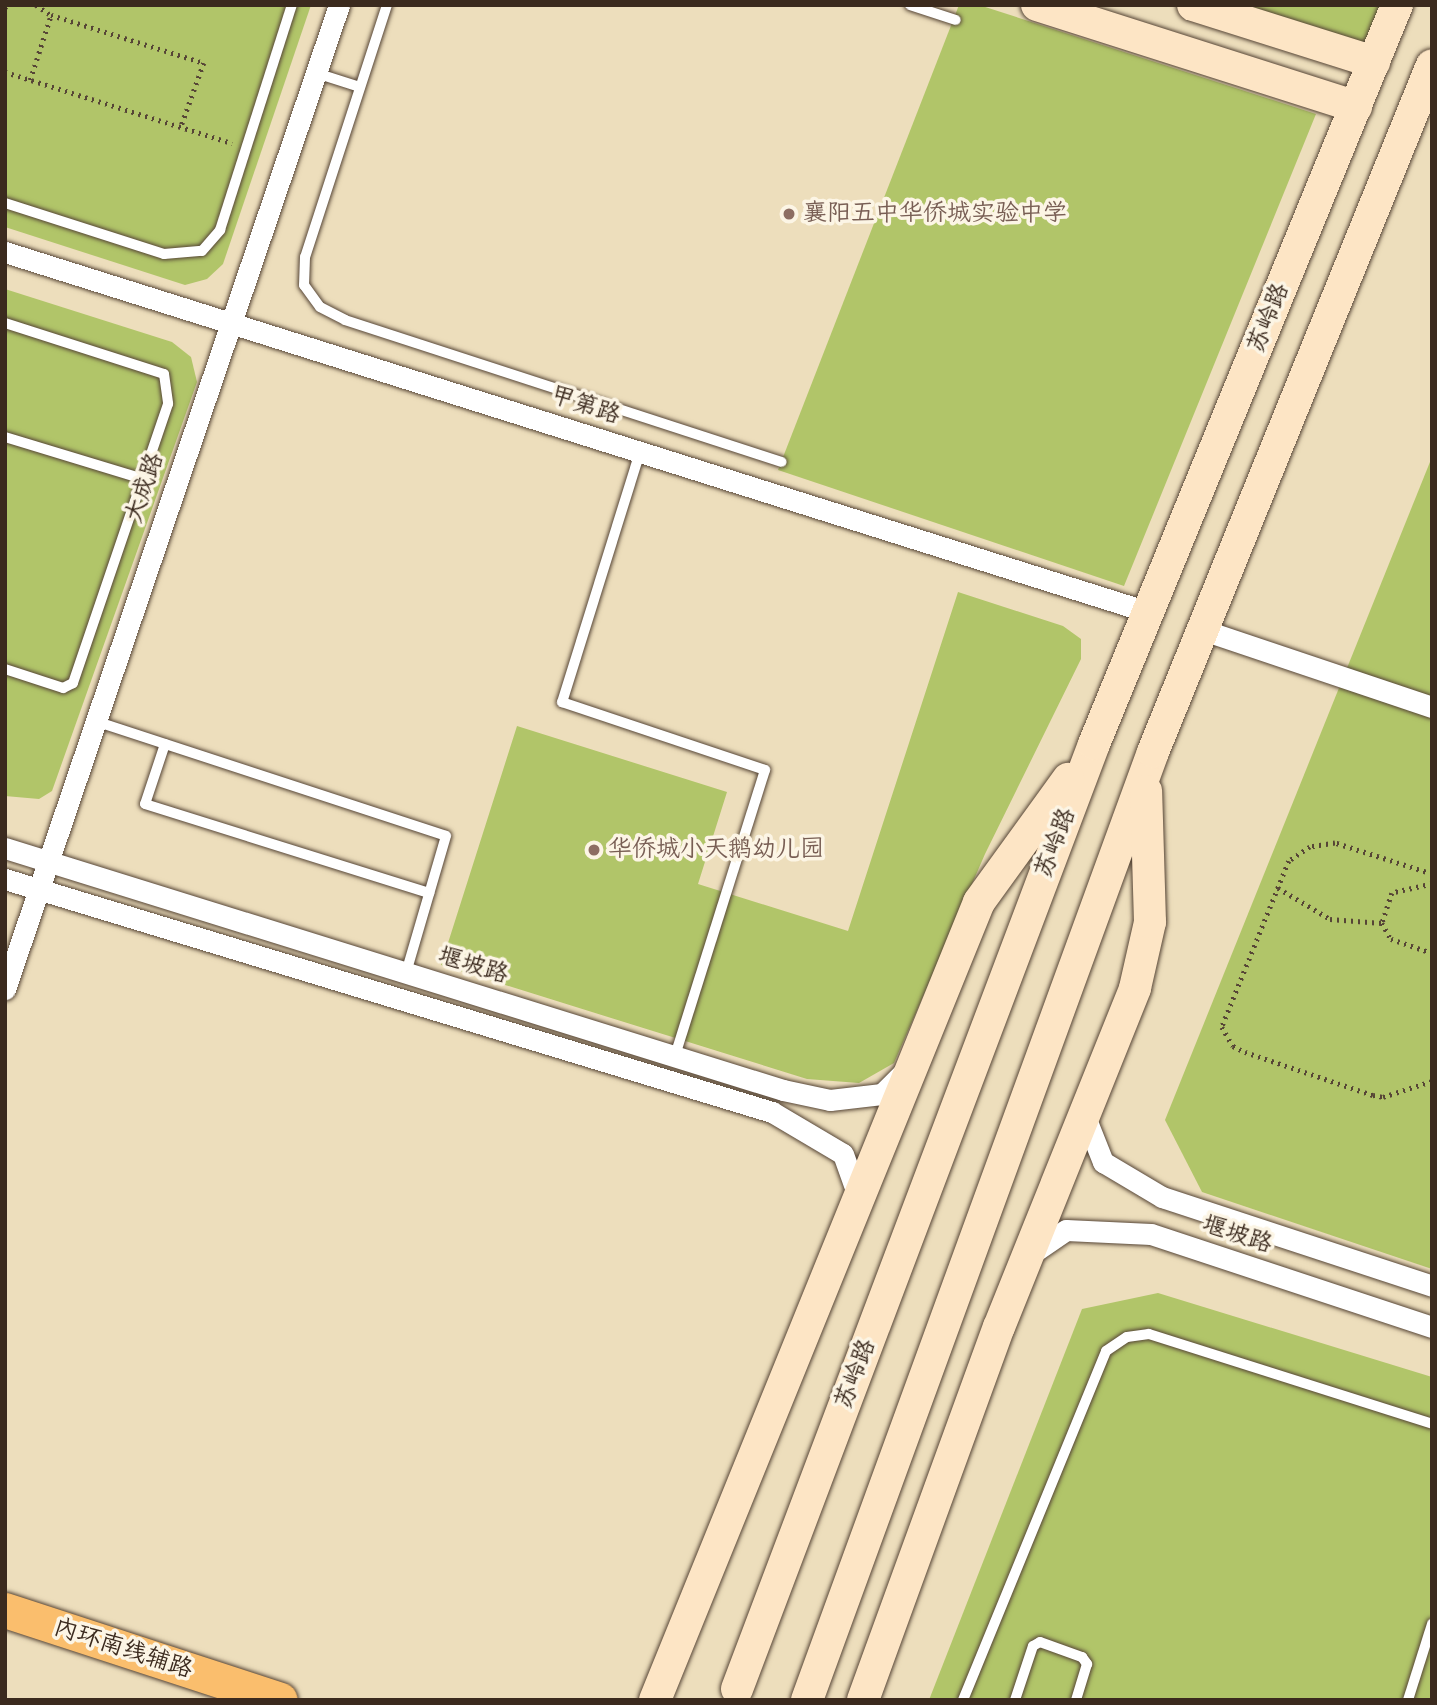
<!DOCTYPE html>
<meta charset="utf-8">
<style>
body{margin:0}
#map{position:relative;width:1437px;height:1705px;overflow:hidden;background:#eddebc;font-family:Mynerve,"LXGW WenKai TC",sans-serif}
div>[style]{position:absolute}
.green>*{inset:0;background:#b1c569}
.path>*{height:4.5px;margin-top:-2.25px;transform-origin:0;background:repeating-linear-gradient(90deg,#564536 0 2px,transparent 0 7px)}
.roads{filter:drop-shadow(0 0 2px #564536) drop-shadow(0 0 2px #564536)}
.lane>*{height:10px;margin:-5px;padding:0 5px;transform-origin:5px;border-radius:5px;background:#fff}
.street>*{height:21px;margin:-10.5px;padding:0 10.5px;transform-origin:10.5px;border-radius:10.5px;background:#fff}
.secondary>*{height:32px;margin:-16px;padding:0 16px;transform-origin:16px;border-radius:16px;background:#fde5c5}
.primary>*{height:35px;margin:-17.5px;padding:0 17.5px;transform-origin:17.5px;border-radius:17.5px;background:#fabe6d}
.dots>*{width:19px;height:19px;translate:-50% -50%;box-sizing:border-box;border:4px solid #fcf5e5;border-radius:50%}
span{translate:-50% -50%;white-space:nowrap;text-align:center;line-height:1.15;-webkit-text-stroke:7px #fcf5e5;paint-order:stroke}
.education-label{font-size:24px;color:#785e54}
.left{translate:0 -50%;text-align:left}
.street-label{font-size:24px;color:#3b2a1e}
.frame{position:absolute;inset:0;border:7px solid #3b2a1e;pointer-events:none}
</style>
<div id="map">
<div class="green">
<i style="clip-path:polygon(5px 5px,311px 5px,223px 264px,207px 279px,185px 285px,5px 227px)"></i>
<i style="clip-path:polygon(959px 5px,979px 5px,1316px 114px,1124px 586px,778px 470px)"></i>
<i style="clip-path:polygon(1192px 5px,1397px 5px,1374px 62px)"></i>
<i style="clip-path:polygon(5px 289px,172px 342px,191px 357px,197px 382px,52px 791px,39px 799px,5px 796px)"></i>
<i style="clip-path:polygon(1432px 457px,1432px 1269px,1202px 1192px,1165px 1120px)"></i>
<i style="clip-path:polygon(958px 592px,1063px 626px,1081px 639px,1081px 659px,985px 854px,894px 1063px,859px 1083px,807px 1079px,441px 965px,517px 726px,727px 792px,698px 884px,848px 931px)"></i>
<i style="clip-path:polygon(1158px 1293px,1432px 1377px,1432px 1700px,929px 1700px,1082px 1309px)"></i>
</div>
<div class="path">
<i style="left:36px;top:5px;width:18px;rotate:34deg"></i>
<i style="left:51px;top:15px;width:160px;rotate:17.4deg"></i>
<i style="left:204px;top:63px;width:68px;rotate:109.8deg"></i>
<i style="left:5px;top:7px;width:4px;rotate:-27deg"></i>
<i style="left:5px;top:72px;width:238px;rotate:17.4deg"></i>
<i style="left:30px;top:80px;width:68px;rotate:-72.1deg"></i>
<i style="left:1432px;top:874px;width:102px;rotate:-162.3deg"></i>
<i style="left:1335px;top:843px;width:25px;rotate:171deg"></i>
<i style="left:1310px;top:847px;width:25px;rotate:146deg"></i>
<i style="left:1289px;top:861px;width:179px;rotate:112deg"></i>
<i style="left:1222px;top:1027px;width:22px;rotate:60deg"></i>
<i style="left:1233px;top:1046px;width:13px;rotate:27deg"></i>
<i style="left:1245px;top:1052px;width:135px;rotate:18.6deg"></i>
<i style="left:1373px;top:1095px;width:10px;rotate:11deg"></i>
<i style="left:1383px;top:1097px;width:52px;rotate:-18.1deg"></i>
<i style="left:1432px;top:884px;width:41px;rotate:167.3deg"></i>
<i style="left:1392px;top:893px;width:32px;rotate:108deg"></i>
<i style="left:1382px;top:923px;width:18px;rotate:61deg"></i>
<i style="left:1391px;top:939px;width:43px;rotate:18.9deg"></i>
<i style="left:1278px;top:888px;width:61px;rotate:30.8deg"></i>
<i style="left:1330px;top:919px;width:52px;rotate:4.4deg"></i>
</div>
<div class="roads">
<div class="lane">
<i style="left:387px;top:5px;width:265px;rotate:108deg"></i>
<i style="left:305px;top:257px;width:28px;rotate:92deg"></i>
<i style="left:304px;top:285px;width:27px;rotate:54deg"></i>
<i style="left:320px;top:307px;width:28px;rotate:27deg"></i>
<i style="left:345px;top:320px;width:459px;rotate:18deg"></i>
<i style="left:910px;top:5px;width:48px;rotate:18.1deg"></i>
<i style="left:316px;top:73px;width:46px;rotate:17.7deg"></i>
<i style="left:5px;top:203px;width:167px;rotate:17.8deg"></i>
<i style="left:164px;top:254px;width:38px;rotate:-5deg"></i>
<i style="left:202px;top:251px;width:28px;rotate:-49deg"></i>
<i style="left:220px;top:230px;width:236px;rotate:-72.3deg"></i>
<i style="left:5px;top:323px;width:167px;rotate:17.8deg"></i>
<i style="left:164px;top:374px;width:30px;rotate:82deg"></i>
<i style="left:168px;top:404px;width:295px;rotate:108.8deg"></i>
<i style="left:73px;top:683px;width:11px;rotate:153deg"></i>
<i style="left:63px;top:688px;width:61px;rotate:-161.9deg"></i>
<i style="left:5px;top:437px;width:144px;rotate:16.9deg"></i>
<i style="left:640px;top:452px;width:262px;rotate:107.3deg"></i>
<i style="left:562px;top:702px;width:214px;rotate:18.5deg"></i>
<i style="left:765px;top:770px;width:300px;rotate:107.5deg"></i>
<i style="left:95px;top:721px;width:369px;rotate:18.1deg"></i>
<i style="left:446px;top:836px;width:143px;rotate:106.3deg"></i>
<i style="left:165px;top:744px;width:63px;rotate:108.4deg"></i>
<i style="left:145px;top:804px;width:298px;rotate:17.4deg"></i>
<i style="left:963px;top:1700px;width:377px;rotate:-67.7deg"></i>
<i style="left:1106px;top:1351px;width:25px;rotate:-34deg"></i>
<i style="left:1127px;top:1337px;width:22px;rotate:-8deg"></i>
<i style="left:1149px;top:1334px;width:297px;rotate:17.6deg"></i>
<i style="left:1015px;top:1700px;width:57px;rotate:-71.6deg"></i>
<i style="left:1033px;top:1646px;width:8px;rotate:-30deg"></i>
<i style="left:1040px;top:1642px;width:45px;rotate:19.7deg"></i>
<i style="left:1082px;top:1657px;width:9px;rotate:54deg"></i>
<i style="left:1087px;top:1664px;width:38px;rotate:107deg"></i>
<i style="left:1408px;top:1700px;width:80px;rotate:-72.5deg"></i>
</div>
<div class="street">
<i style="left:5px;top:252px;width:1198px;rotate:17.48deg"></i>
<i style="left:1203px;top:630px;width:242px;rotate:18.6deg"></i>
<i style="left:5px;top:848px;width:815px;rotate:17.28deg"></i>
<i style="left:783px;top:1090px;width:48px;rotate:12deg"></i>
<i style="left:830px;top:1100px;width:52px;rotate:-6.6deg"></i>
<i style="left:882px;top:1094px;width:33px;rotate:-45deg"></i>
<i style="left:5px;top:879px;width:802px;rotate:16.9deg"></i>
<i style="left:772px;top:1112px;width:82px;rotate:30.6deg"></i>
<i style="left:843px;top:1154px;width:45px;rotate:70.3deg"></i>
<i style="left:5px;top:989px;width:1039px;rotate:-71.25deg"></i>
<i style="left:1084px;top:1114px;width:52px;rotate:68.4deg"></i>
<i style="left:1103px;top:1162px;width:69px;rotate:30.7deg"></i>
<i style="left:1162px;top:1197px;width:284px;rotate:18.2deg"></i>
<i style="left:1028px;top:1256px;width:46px;rotate:-34.4deg"></i>
<i style="left:1066px;top:1230px;width:85px;rotate:2.7deg"></i>
<i style="left:1151px;top:1234px;width:296px;rotate:18.3deg"></i>
</div>
<div class="secondary">
<i style="left:1037px;top:5px;width:335px;rotate:17.7deg"></i>
<i style="left:1193px;top:5px;width:190px;rotate:17.5deg"></i>
<i style="left:737px;top:1689px;width:1010px;rotate:-69.3deg"></i>
<i style="left:1094px;top:744px;width:799px;rotate:-67.71deg"></i>
<i style="left:655px;top:1700px;width:861px;rotate:-67.9deg"></i>
<i style="left:979px;top:902px;width:152px;rotate:-54.1deg"></i>
<i style="left:807px;top:1700px;width:1009px;rotate:-69.95deg"></i>
<i style="left:1153px;top:752px;width:741px;rotate:-67.9deg"></i>
<i style="left:863px;top:1700px;width:397px;rotate:-70deg"></i>
<i style="left:999px;top:1327px;width:365px;rotate:-68.1deg"></i>
<i style="left:1135px;top:988px;width:68px;rotate:-77.2deg"></i>
<i style="left:1150px;top:922px;width:131px;rotate:-91.7deg"></i>
</div>
<div class="primary">
<i style="left:5px;top:1610px;width:289px;rotate:18.1deg"></i>
</div>
</div>
<div class="dots">
<i style="left:789px;top:214px;background:#8d6e63"></i>
<i style="left:594px;top:850px;background:#8d6e63"></i>
</div>
<div class="education-label">
<span class="left" style="left:803px;top:214px">襄阳五中华侨城实验中学</span>
<span class="left" style="left:608px;top:850px">华侨城小天鹅幼儿园</span>
</div>
<div class="street-label">
<span style="left:1269px;top:318px;rotate:-68deg">苏岭路</span>
<span style="left:585px;top:406px;rotate:18deg">甲第路</span>
<span style="left:145px;top:488px;rotate:-71deg">大成路</span>
<span style="left:1056px;top:843px;rotate:-69deg">苏岭路</span>
<span style="left:473px;top:966px;rotate:17deg">堰坡路</span>
<span style="left:1237px;top:1235px;rotate:18deg">堰坡路</span>
<span style="left:856px;top:1374px;rotate:-69deg">苏岭路</span>
<span style="left:123px;top:1649px;rotate:18deg">内环南线辅路</span>
</div>
<div class="frame"></div>
</div>
